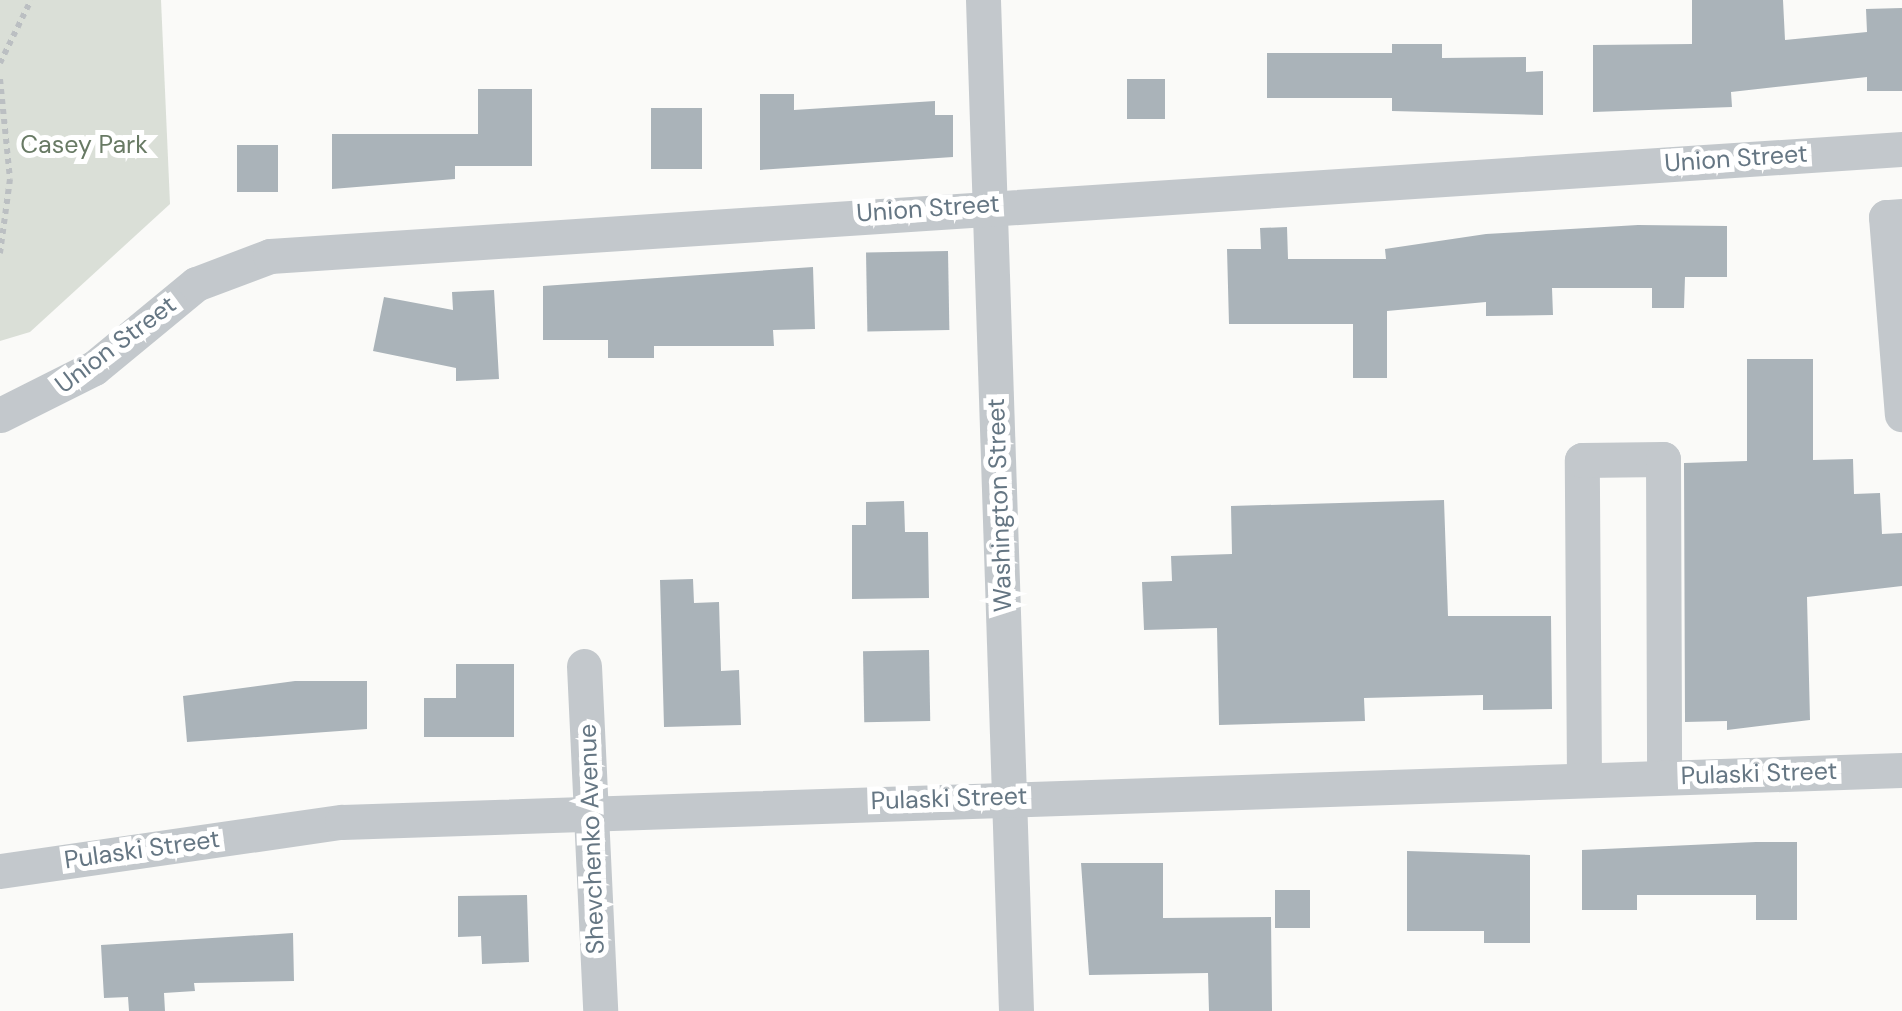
<!DOCTYPE html>
<style>
body{margin:0}
#map{position:relative;width:1902px;height:1011px;overflow:hidden;background:#fafaf8;font-family:"DM Sans",sans-serif}
div>[style]{position:absolute}
.green>*{inset:0;background:#dadfd7}
.building>*{inset:0;background:#aab3b9;transform-origin:0 0}
.path>*{height:6px;margin-top:-3px;transform-origin:0;background:repeating-linear-gradient(90deg,#bbbfc2 0 5px,transparent 0 10px)}
.minor>*{height:35px;margin:-17.5px;padding:0 17.5px;transform-origin:17.5px;border-radius:17.5px;background:#c3c8cc}
span{translate:-50% -50%;white-space:nowrap;text-align:center;line-height:1.15;-webkit-text-stroke:10px #fff;paint-order:stroke}
.park-label{font-size:25px;color:#687a64}
.street-label{font-size:25px;color:#657683}
</style>
<div id="map">
<div class="green">
<i style="clip-path:polygon(0 0,161px 0,170px 204px,30px 332px,0 341px)"></i>
</div>
<div class="building">
<i style="clip-path:polygon(1692px 0,1783px 0,1785px 40px,1867px 32px,1866px 9px,1902px 8px,1902px 91px,1867px 91px,1867px 77px,1731px 92px,1732px 107px,1593px 112px,1593px 45px,1692px 44px)"></i>
<i style="clip-path:polygon(1392px 44px,1442px 44px,1442px 58px,1526px 57px,1526px 72px,1543px 71px,1543px 115px,1392px 111px,1392px 98px,1267px 98px,1267px 53px,1392px 53px)"></i>
<i style="left:1127px;top:79px;width:38px;height:40px"></i>
<i style="clip-path:polygon(478px 89px,532px 89px,532px 166px,455px 166px,455px 179px,332px 189px,332px 134px,478px 134px)"></i>
<i style="clip-path:polygon(760px 94px,794px 94px,794px 110px,935px 101px,935px 115px,953px 115px,953px 157px,760px 170px)"></i>
<i style="left:651px;top:108px;width:51px;height:61px"></i>
<i style="left:237px;top:145px;width:41px;height:47px"></i>
<i style="clip-path:polygon(1638px 225px,1727px 226px,1727px 277px,1685px 277px,1684px 308px,1652px 308px,1652px 288px,1552px 288px,1553px 315px,1486px 316px,1486px 302px,1387px 311px,1387px 378px,1353px 378px,1353px 324px,1229px 324px,1227px 249px,1261px 249px,1260px 228px,1287px 227px,1288px 259px,1386px 259px,1385px 249px,1486px 234px)"></i>
<i style="left:948px;top:251px;width:79px;height:82px;rotate:89deg"></i>
<i style="clip-path:polygon(813px 267px,815px 329px,773px 330px,774px 346px,654px 346px,654px 358px,608px 358px,608px 340px,543px 340px,543px 286px)"></i>
<i style="clip-path:polygon(494px 290px,499px 379px,456px 381px,456px 368px,373px 351px,384px 297px,453px 310px,452px 292px)"></i>
<i style="clip-path:polygon(1747px 359px,1813px 359px,1813px 460px,1853px 459px,1854px 494px,1880px 493px,1882px 534px,1902px 533px,1902px 586px,1807px 597px,1810px 720px,1727px 730px,1727px 721px,1685px 722px,1684px 463px,1747px 461px)"></i>
<i style="clip-path:polygon(1444px 500px,1448px 616px,1551px 616px,1552px 709px,1483px 710px,1483px 695px,1364px 698px,1365px 721px,1219px 725px,1217px 628px,1144px 630px,1142px 582px,1172px 581px,1171px 556px,1232px 554px,1231px 506px)"></i>
<i style="clip-path:polygon(904px 501px,905px 532px,928px 532px,929px 598px,852px 599px,852px 525px,866px 525px,866px 502px)"></i>
<i style="clip-path:polygon(693px 579px,694px 603px,719px 602px,721px 671px,739px 670px,741px 725px,664px 727px,660px 580px)"></i>
<i style="left:929px;top:650px;width:71px;height:66px;rotate:89deg"></i>
<i style="clip-path:polygon(456px 664px,514px 664px,514px 737px,424px 737px,424px 698px,456px 698px)"></i>
<i style="clip-path:polygon(295px 681px,367px 681px,367px 729px,187px 742px,183px 696px)"></i>
<i style="clip-path:polygon(1756px 842px,1797px 842px,1797px 920px,1756px 920px,1756px 895px,1637px 895px,1637px 910px,1582px 910px,1582px 850px)"></i>
<i style="clip-path:polygon(1407px 851px,1530px 855px,1530px 943px,1484px 943px,1484px 931px,1407px 931px)"></i>
<i style="clip-path:polygon(1081px 863px,1163px 863px,1163px 918px,1271px 917px,1272px 1011px,1209px 1011px,1208px 973px,1089px 975px)"></i>
<i style="left:1275px;top:890px;width:35px;height:38px"></i>
<i style="clip-path:polygon(527px 895px,529px 962px,482px 964px,481px 936px,458px 937px,458px 896px)"></i>
<i style="clip-path:polygon(293px 933px,294px 981px,194px 983px,195px 991px,164px 993px,165px 1011px,129px 1011px,128px 997px,104px 998px,101px 945px)"></i>
</div>
<div class="path">
<i style="left:0;top:63px;width:70px;rotate:-63.8deg"></i>
<i style="left:0;top:79px;width:100px;rotate:84.3deg"></i>
<i style="left:10px;top:179px;width:75px;rotate:97.7deg"></i>
</div>
<div class="minor">
<i style="left:983px;top:0;width:1012px;rotate:88.13deg"></i>
<i style="left:1902px;top:216px;width:16px;rotate:176deg"></i>
<i style="left:1886px;top:217px;width:198px;rotate:85.4deg"></i>
<i style="left:0;top:415px;width:105px;rotate:-26.6deg"></i>
<i style="left:94px;top:368px;width:132px;rotate:-39.5deg"></i>
<i style="left:196px;top:284px;width:79px;rotate:-20.7deg"></i>
<i style="left:270px;top:256px;width:1636px;rotate:-3.75deg"></i>
<i style="left:584px;top:666px;width:345px;rotate:87.3deg"></i>
<i style="left:1584px;top:779px;width:319px;rotate:-90.4deg"></i>
<i style="left:1582px;top:460px;width:81px;rotate:-0.7deg"></i>
<i style="left:1663px;top:459px;width:318px;rotate:89.8deg"></i>
<i style="left:0;top:871px;width:345px;rotate:-8.2deg"></i>
<i style="left:342px;top:822px;width:1561px;rotate:-1.91deg"></i>
</div>
<div class="park-label">
<span style="left:84px;top:145px">Casey Park</span>
</div>
<div class="street-label">
<span style="left:1736px;top:159px;rotate:-4deg">Union Street</span>
<span style="left:928px;top:209px;rotate:-4deg">Union Street</span>
<span style="left:116px;top:345px;rotate:-37deg">Union Street</span>
<span style="left:1000px;top:505px;rotate:-92deg">Washington Street</span>
<span style="left:1759px;top:774px;rotate:-2deg">Pulaski Street</span>
<span style="left:949px;top:799px;rotate:-2deg">Pulaski Street</span>
<span style="left:592px;top:839px;rotate:-92deg">Shevchenko Avenue</span>
<span style="left:142px;top:850px;rotate:-8deg">Pulaski Street</span>
</div>
</div>
